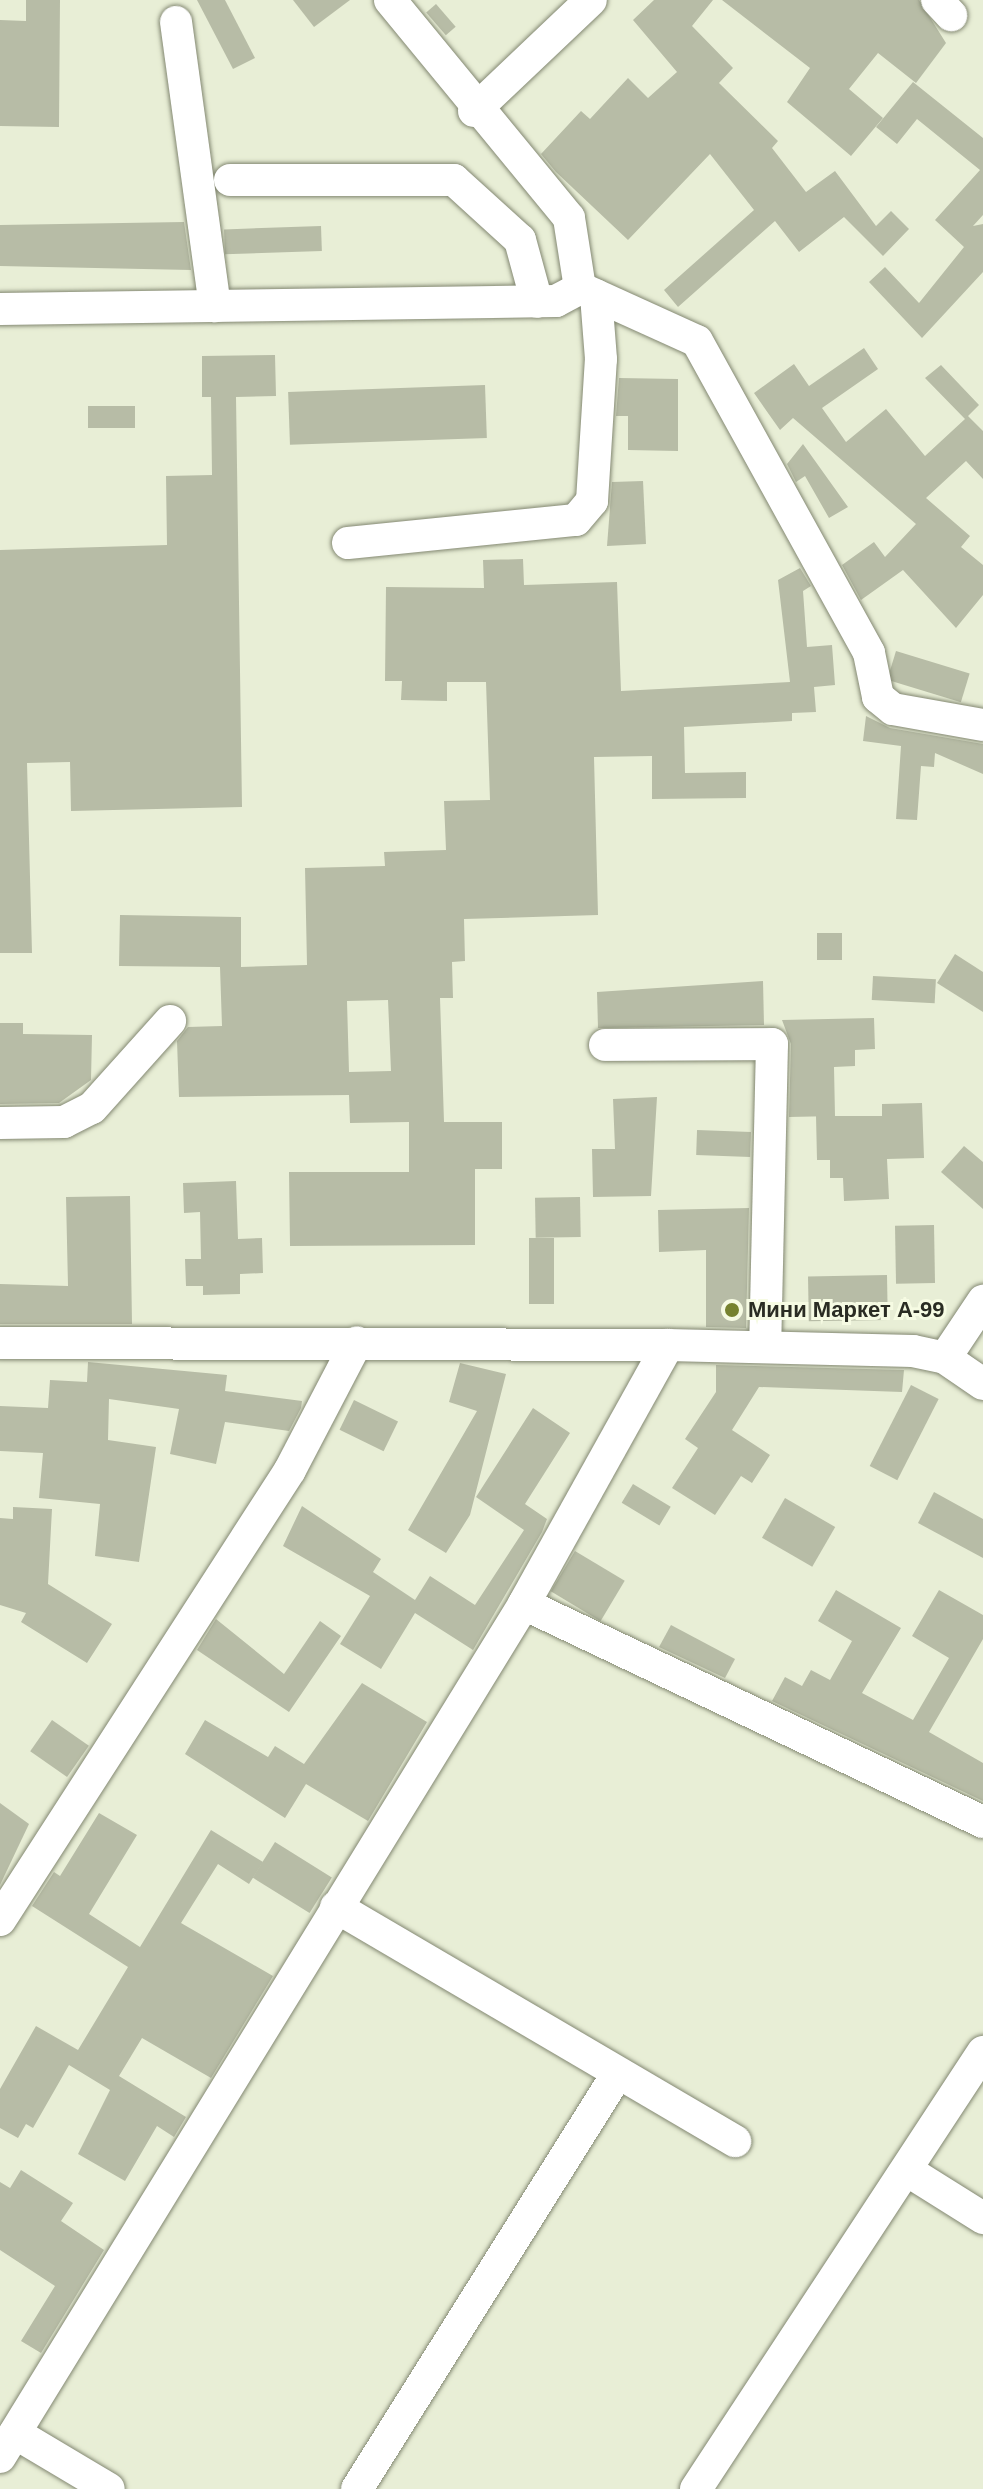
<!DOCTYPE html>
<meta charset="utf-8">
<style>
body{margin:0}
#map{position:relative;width:983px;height:2489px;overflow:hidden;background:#e8eed6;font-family:Arial,sans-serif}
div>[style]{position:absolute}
.building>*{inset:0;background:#b7bca6;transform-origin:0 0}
.roads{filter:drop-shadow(0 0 2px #838872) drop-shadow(0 0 2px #838872)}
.minor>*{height:32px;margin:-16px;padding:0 16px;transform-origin:16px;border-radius:16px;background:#fff}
.dots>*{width:22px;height:22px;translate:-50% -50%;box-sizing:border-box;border:4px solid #f6fbe3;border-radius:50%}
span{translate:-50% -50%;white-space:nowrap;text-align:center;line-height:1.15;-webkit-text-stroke:6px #f6fbe3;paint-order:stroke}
.poi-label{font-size:22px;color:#2a2c23;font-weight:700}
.left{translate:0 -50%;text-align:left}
</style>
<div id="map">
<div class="building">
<i style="clip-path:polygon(26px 0,60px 0,59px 127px,0 126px,0 20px,26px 21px)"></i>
<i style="clip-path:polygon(197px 0,225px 0,255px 58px,233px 69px)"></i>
<i style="clip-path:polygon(293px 0,350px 0,314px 27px)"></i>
<i style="clip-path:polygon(654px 0,713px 0,692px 26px,733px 68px,719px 83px,778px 141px,772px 148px,806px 192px,835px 171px,876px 226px,891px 211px,909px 229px,883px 256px,844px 217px,799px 252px,775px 221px,678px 307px,664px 290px,754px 210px,710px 154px,628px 240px,556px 172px,541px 154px,581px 111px,590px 119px,628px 78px,648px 98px,677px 72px,633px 20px)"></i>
<i style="clip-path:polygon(722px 0,919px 0,946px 43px,916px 83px,878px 53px,849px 89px,883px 118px,851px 156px,787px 102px,810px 68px)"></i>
<i style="left:436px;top:4px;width:30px;height:13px;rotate:49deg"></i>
<i style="clip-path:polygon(913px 82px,983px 138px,983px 215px,973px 226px,983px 224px,983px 272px,922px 338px,869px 282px,885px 267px,919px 303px,964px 247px,935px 220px,980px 170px,917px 119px,897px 144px,876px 127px)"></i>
<i style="clip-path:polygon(184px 222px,191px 270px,0 266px,0 225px)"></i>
<i style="left:321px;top:226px;width:25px;height:97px;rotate:88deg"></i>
<i style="clip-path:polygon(864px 348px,878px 369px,822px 408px,846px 442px,886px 409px,925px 456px,965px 419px,925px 378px,941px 365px,979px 405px,968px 416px,983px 431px,983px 479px,966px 461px,926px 498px,970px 536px,961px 547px,983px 565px,983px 595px,956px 628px,903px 570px,861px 600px,842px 565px,874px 542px,885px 557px,916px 524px,793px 418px,780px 430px,754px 393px,794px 364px,809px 386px)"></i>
<i style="clip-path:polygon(275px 355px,276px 396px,236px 397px,242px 807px,71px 811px,70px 762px,27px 763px,32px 953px,0 953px,0 550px,167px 545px,166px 476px,212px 475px,211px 397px,202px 397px,202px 356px)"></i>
<i style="clip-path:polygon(619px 378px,678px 379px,678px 451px,628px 450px,628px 416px,616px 416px)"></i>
<i style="left:485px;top:385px;width:53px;height:197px;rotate:88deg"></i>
<i style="left:88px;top:406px;width:47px;height:22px"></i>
<i style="clip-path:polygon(803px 444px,848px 507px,829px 518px,805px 476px,796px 482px,787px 464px)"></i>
<i style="clip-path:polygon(643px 481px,646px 544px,607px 546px,612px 482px)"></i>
<i style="clip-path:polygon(evenodd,523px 559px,524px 585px,617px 582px,621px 691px,790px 682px,778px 580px,800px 568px,811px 586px,803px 591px,807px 647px,832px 645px,835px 685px,814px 687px,816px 712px,792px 713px,792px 721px,684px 727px,685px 773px,746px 772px,746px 798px,652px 799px,652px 756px,594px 757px,598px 915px,464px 919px,465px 961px,452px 962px,453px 998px,440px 998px,444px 1122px,502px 1122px,502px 1169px,475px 1169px,475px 1245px,290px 1246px,289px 1172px,409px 1172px,409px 1122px,350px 1123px,349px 1095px,179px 1097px,177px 1041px,188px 1027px,222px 1026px,220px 967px,119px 966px,120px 915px,241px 917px,241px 967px,307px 965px,305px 868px,385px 866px,384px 852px,446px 850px,444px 801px,490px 800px,486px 682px,447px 682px,447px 701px,401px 700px,402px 681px,385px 681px,386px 587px,484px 588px,483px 560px,523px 559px,388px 1000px,391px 1071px,349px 1072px,347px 1001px,388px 1000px)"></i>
<i style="left:896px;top:651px;width:77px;height:30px;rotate:17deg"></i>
<i style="clip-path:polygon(866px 716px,890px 728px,983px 744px,983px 774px,935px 753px,934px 767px,921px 766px,917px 820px,896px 819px,901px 746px,863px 741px)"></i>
<i style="left:817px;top:933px;width:25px;height:27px"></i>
<i style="clip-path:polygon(955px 954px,983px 972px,983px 1012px,937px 983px)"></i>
<i style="left:873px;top:976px;width:63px;height:24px;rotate:3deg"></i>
<i style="clip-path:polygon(763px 981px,764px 1025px,598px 1028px,597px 992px)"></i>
<i style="clip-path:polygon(874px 1018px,875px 1049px,855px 1050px,855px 1066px,834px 1067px,835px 1116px,789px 1117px,791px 1044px,782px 1020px)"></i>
<i style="clip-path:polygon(0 1023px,23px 1023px,23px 1034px,92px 1035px,91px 1080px,59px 1103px,0 1104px)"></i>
<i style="clip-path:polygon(657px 1097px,651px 1196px,593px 1197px,592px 1149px,615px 1149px,613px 1099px)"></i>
<i style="clip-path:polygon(922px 1103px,924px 1158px,887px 1159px,889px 1199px,844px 1201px,843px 1178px,830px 1178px,830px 1160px,817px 1160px,816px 1116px,882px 1116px,882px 1104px)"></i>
<i style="left:751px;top:1132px;width:25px;height:54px;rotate:92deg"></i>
<i style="clip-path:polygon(964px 1146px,983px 1162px,983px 1209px,941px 1172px)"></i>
<i style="clip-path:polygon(236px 1181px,238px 1239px,262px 1238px,263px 1273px,240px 1274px,240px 1294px,203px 1295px,203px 1286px,186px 1286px,185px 1259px,201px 1259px,200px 1212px,184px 1213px,183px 1183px)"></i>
<i style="clip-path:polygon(130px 1196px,132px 1324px,0 1324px,0 1284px,68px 1286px,66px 1197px)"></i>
<i style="left:580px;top:1197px;width:40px;height:45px;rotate:89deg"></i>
<i style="clip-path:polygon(749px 1208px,746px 1328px,706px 1327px,706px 1250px,659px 1252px,658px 1210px)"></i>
<i style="left:934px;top:1225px;width:58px;height:39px;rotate:89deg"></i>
<i style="left:529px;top:1238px;width:25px;height:66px"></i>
<i style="left:887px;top:1275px;width:45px;height:79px;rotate:89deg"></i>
<i style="clip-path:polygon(88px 1362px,227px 1375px,225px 1391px,302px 1401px,301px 1408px,289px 1431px,225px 1422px,216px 1464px,170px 1454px,179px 1409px,109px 1399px,108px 1440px,156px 1447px,139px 1562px,95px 1556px,100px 1504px,39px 1498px,43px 1453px,0 1451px,0 1406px,48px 1408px,50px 1380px,87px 1382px)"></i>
<i style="clip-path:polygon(460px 1363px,506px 1374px,470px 1515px,446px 1553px,408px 1530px,477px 1411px,449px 1402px)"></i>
<i style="clip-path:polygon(716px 1365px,904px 1370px,902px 1392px,759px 1387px,732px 1430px,770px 1455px,752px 1483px,741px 1476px,715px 1515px,672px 1488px,698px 1448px,685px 1439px,716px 1392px)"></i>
<i style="left:911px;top:1385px;width:31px;height:91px;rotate:27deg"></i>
<i style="left:354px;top:1400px;width:49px;height:33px;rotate:26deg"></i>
<i style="clip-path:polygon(533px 1408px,570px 1433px,525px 1504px,547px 1519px,542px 1532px,473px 1650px,415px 1613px,381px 1669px,340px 1644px,370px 1596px,283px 1546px,302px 1506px,381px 1559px,373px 1572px,415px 1600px,430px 1576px,475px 1605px,524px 1530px,476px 1497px)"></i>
<i style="left:633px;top:1484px;width:44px;height:22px;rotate:31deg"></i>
<i style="clip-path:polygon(934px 1492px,983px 1519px,983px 1558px,918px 1523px)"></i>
<i style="left:785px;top:1498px;width:58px;height:46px;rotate:30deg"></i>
<i style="clip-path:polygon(13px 1507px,52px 1509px,48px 1584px,112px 1624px,87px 1663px,21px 1622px,26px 1613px,0 1605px,0 1518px,13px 1519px)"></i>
<i style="left:575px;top:1551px;width:58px;height:47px;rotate:31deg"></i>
<i style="clip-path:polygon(836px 1590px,901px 1628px,862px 1693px,913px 1720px,949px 1658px,912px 1636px,939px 1590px,983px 1615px,983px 1639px,929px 1732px,983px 1763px,983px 1801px,772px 1701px,785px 1677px,802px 1686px,811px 1670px,830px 1680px,852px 1641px,818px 1621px)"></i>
<i style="clip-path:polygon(216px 1619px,284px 1674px,320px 1621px,341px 1636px,289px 1712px,197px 1650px)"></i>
<i style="clip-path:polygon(671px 1625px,735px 1659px,725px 1678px,659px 1647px)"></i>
<i style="clip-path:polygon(362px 1683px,427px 1722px,368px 1821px,306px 1784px,285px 1818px,185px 1754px,205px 1720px,268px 1757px,275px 1746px,304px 1764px)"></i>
<i style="left:52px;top:1720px;width:45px;height:38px;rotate:35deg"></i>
<i style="clip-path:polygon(0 1803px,29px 1824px,0 1885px)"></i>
<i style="clip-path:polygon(99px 1813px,137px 1835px,89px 1914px,140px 1947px,211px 1830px,263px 1862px,249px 1884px,218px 1864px,181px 1923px,273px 1976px,211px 2078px,142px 2038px,119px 2076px,186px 2117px,174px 2137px,157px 2126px,125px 2181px,78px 2154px,110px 2090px,69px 2065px,33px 2128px,26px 2124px,18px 2138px,0 2128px,0 2089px,36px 2026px,78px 2050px,128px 1967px,32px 1906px,54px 1872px,60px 1876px)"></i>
<i style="left:275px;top:1842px;width:67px;height:42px;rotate:32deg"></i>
<i style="clip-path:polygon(21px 2170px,73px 2203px,61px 2221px,104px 2250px,41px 2353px,21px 2341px,55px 2286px,0 2250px,0 2182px,10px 2188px)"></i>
</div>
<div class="roads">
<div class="minor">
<i style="left:390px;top:0;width:282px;rotate:50.6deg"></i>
<i style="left:569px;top:218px;width:71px;rotate:81.1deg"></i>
<i style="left:937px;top:0;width:21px;rotate:47deg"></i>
<i style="left:176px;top:22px;width:287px;rotate:82.2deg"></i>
<i style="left:474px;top:111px;width:161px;rotate:-43.5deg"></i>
<i style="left:230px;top:180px;width:224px"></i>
<i style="left:454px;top:180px;width:89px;rotate:42.3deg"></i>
<i style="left:520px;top:240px;width:64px;rotate:74.7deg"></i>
<i style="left:0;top:309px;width:556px;rotate:-0.82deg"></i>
<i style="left:556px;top:301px;width:27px;rotate:-28deg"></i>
<i style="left:580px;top:288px;width:128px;rotate:24.4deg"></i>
<i style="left:697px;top:341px;width:356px;rotate:61.1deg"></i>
<i style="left:869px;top:653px;width:45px;rotate:78.4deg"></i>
<i style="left:878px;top:697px;width:19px;rotate:39deg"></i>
<i style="left:893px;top:709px;width:91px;rotate:10.1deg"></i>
<i style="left:348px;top:543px;width:229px;rotate:-5.8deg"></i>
<i style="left:576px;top:520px;width:25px;rotate:-50deg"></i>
<i style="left:592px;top:501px;width:142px;rotate:-86.4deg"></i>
<i style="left:601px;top:359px;width:64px;rotate:-94.5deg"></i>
<i style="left:605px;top:1045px;width:167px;rotate:-0.3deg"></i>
<i style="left:772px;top:1044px;width:302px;rotate:91.3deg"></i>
<i style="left:0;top:1123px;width:64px;rotate:-0.9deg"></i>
<i style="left:64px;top:1122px;width:31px;rotate:-27deg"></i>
<i style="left:92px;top:1108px;width:117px;rotate:-48.1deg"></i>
<i style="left:0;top:1343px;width:668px;rotate:0.17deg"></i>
<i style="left:668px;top:1345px;width:296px;rotate:119.1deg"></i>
<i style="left:524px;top:1604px;width:1001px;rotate:121.56deg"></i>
<i style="left:668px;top:1345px;width:245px;rotate:1.4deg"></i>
<i style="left:913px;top:1351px;width:33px;rotate:12deg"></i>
<i style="left:945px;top:1358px;width:46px;rotate:34.4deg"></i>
<i style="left:945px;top:1358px;width:69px;rotate:-56.3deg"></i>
<i style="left:524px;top:1604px;width:508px;rotate:25.41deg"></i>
<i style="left:336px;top:1907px;width:463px;rotate:30.4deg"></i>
<i style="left:0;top:1920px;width:535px;rotate:-57.2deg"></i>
<i style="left:290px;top:1470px;width:144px;rotate:-62.4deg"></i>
<i style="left:908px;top:2171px;width:89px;rotate:32.1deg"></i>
<i style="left:15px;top:2433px;width:109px;rotate:30.8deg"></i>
<i style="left:357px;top:2489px;width:491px;rotate:-57.9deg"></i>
<i style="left:696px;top:2489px;width:523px;rotate:-56.71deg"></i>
</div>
</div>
<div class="dots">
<i style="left:732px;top:1310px;background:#76822f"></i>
</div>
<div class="poi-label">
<span class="left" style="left:748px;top:1310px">Мини Маркет А-99</span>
</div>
</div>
